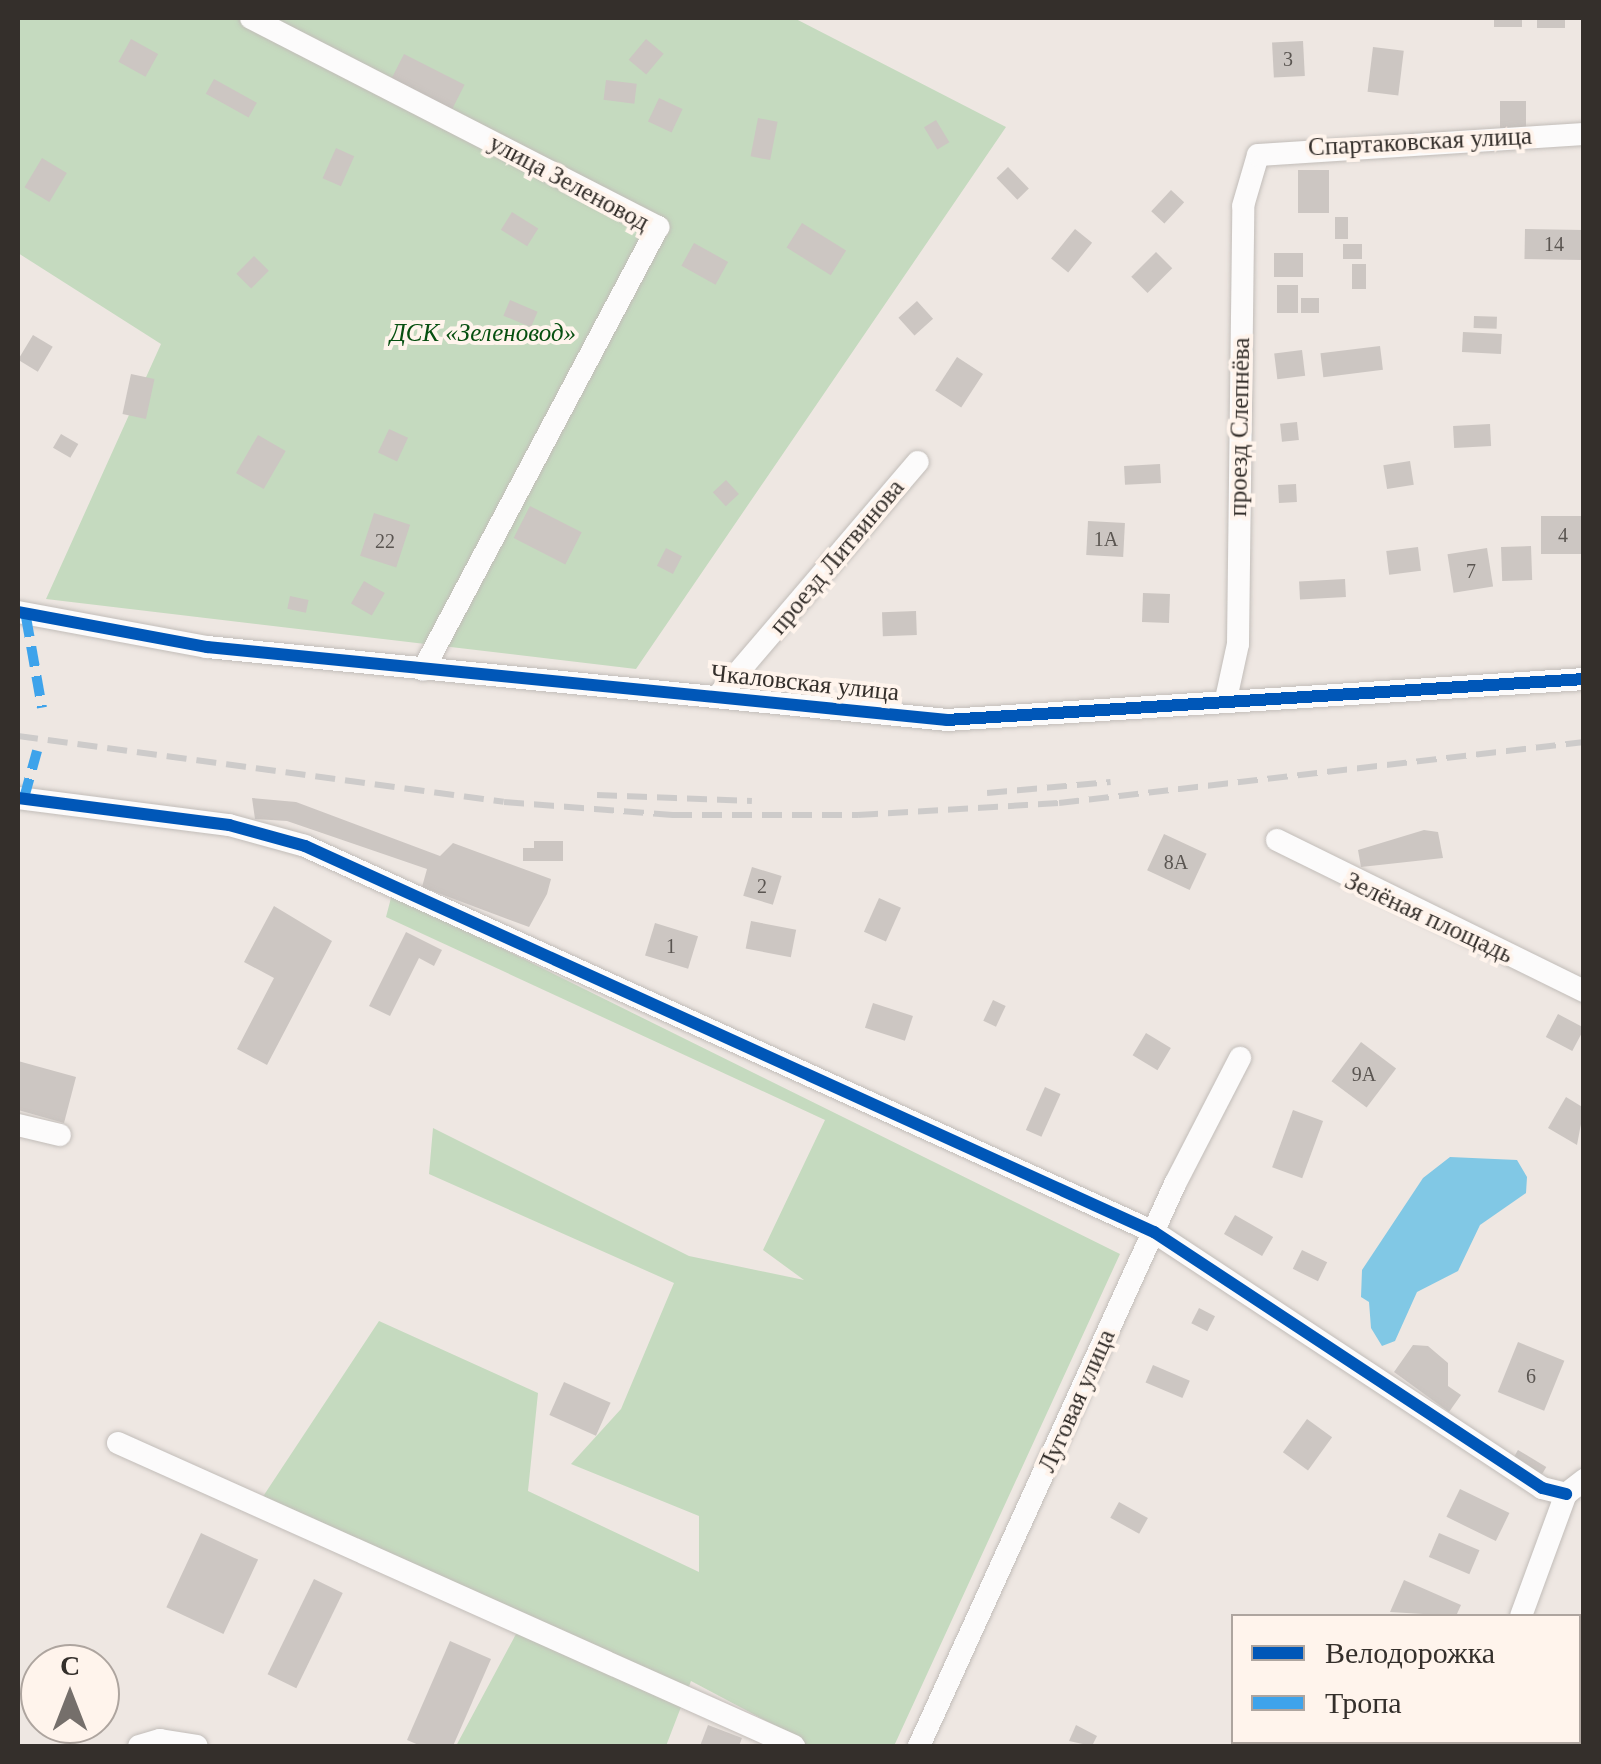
<!DOCTYPE html>
<meta charset="utf-8">
<style>
body{margin:0}
#map{position:relative;width:1601px;height:1764px;overflow:hidden;background:#eee7e2;font-family:Georgia,serif}
div>[style]{position:absolute}
.green>*{inset:0;background:#c5dabf}
.water>*{inset:0;background:#81c8e5}
.building>*{inset:0;background:#ccc6c2;transform-origin:0 0}
.roads{filter:drop-shadow(0 0 2px #c2bdb9) drop-shadow(0 0 2px #c2bdb9)}
.minor>*{height:22px;margin:-11px;padding:0 11px;transform-origin:11px;border-radius:11px;background:#fcfbfb}
.rail>*{height:6px;margin-top:-3px;transform-origin:0;background:repeating-linear-gradient(90deg,#cdcbca 0 20px,transparent 0 30px)}
.quiet>*{height:10px;margin-top:-5px;transform-origin:0;background:repeating-linear-gradient(90deg,#3ea3eb 0 20px,transparent 0 30px)}
.cycleway>*{height:12px;margin:-6px;padding:0 6px;transform-origin:6px;border-radius:6px;background:#0057b8}
span{translate:-50% -50%;white-space:nowrap;text-align:center;line-height:1.15;-webkit-text-stroke:8px #fff4ec;paint-order:stroke}
.number-label{font-size:20px;color:#5a5551}
.number-label span{-webkit-text-stroke-width:0}
.street-label{font-size:25px;color:#342f2b}
.park-label{font-size:25px;color:#064f10;font-style:italic}
.frame{position:absolute;inset:0;border:20px solid #342f2b;pointer-events:none}
.legend{position:absolute;left:1231px;top:1614px;width:350px;height:130px;box-sizing:border-box;background:#fff4ec;border:2px solid #aea59f;margin:0;padding:12px 18px;list-style:none;font-size:30px;color:#342f2b}
.legend li{display:flex;align-items:center;gap:20px;height:50px}
.legend b{width:50px;border:2px solid #aea59f}
.north{position:absolute;left:20px;top:1644px;width:100px;height:100px;box-sizing:border-box;background:#fff4ec;border:2px solid #aea59f;border-radius:50%;rotate:0deg;font-size:28px;font-weight:700;line-height:40px;text-align:center;color:#342f2b}
.north::after{content:'';display:block;margin:auto;width:35px;height:45px;background:#756f6b;clip-path:polygon(50% 0,100% 100%,50% 72%,0 100%)}
</style>
<div id="map">
<div class="green">
<i style="clip-path:polygon(18px 18px,794px 18px,1006px 127px,636px 669px,46px 599px,161px 344px,18px 253px)"></i>
<i style="clip-path:polygon(392px 894px,1120px 1254px,894px 1746px,766px 1746px,774px 1725px,691px 1681px,666px 1746px,456px 1746px,523px 1621px,262px 1498px,379px 1321px,538px 1393px,528px 1491px,699px 1572px,699px 1516px,571px 1464px,621px 1409px,674px 1283px,429px 1174px,433px 1128px,689px 1256px,804px 1280px,763px 1250px,825px 1120px,386px 917px)"></i>
</div>
<div class="water">
<i style="clip-path:polygon(1450px 1157px,1517px 1160px,1527px 1177px,1526px 1193px,1480px 1225px,1458px 1271px,1417px 1292px,1395px 1341px,1382px 1346px,1371px 1328px,1369px 1302px,1361px 1297px,1362px 1270px,1423px 1178px)"></i>
</div>
<div class="building">
<i style="left:1494px;top:18px;width:28px;height:9px"></i>
<i style="left:1537px;top:18px;width:28px;height:10px"></i>
<i style="left:131px;top:39px;width:31px;height:26px;rotate:29deg"></i>
<i style="left:646px;top:39px;width:23px;height:27px;rotate:40deg"></i>
<i style="left:1303px;top:41px;width:35px;height:31px;rotate:87deg"></i>
<i style="left:1373px;top:47px;width:31px;height:45px;rotate:7deg"></i>
<i style="left:404px;top:54px;width:68px;height:30px;rotate:27deg"></i>
<i style="left:214px;top:79px;width:49px;height:17px;rotate:29deg"></i>
<i style="left:606px;top:80px;width:31px;height:20px;rotate:7deg"></i>
<i style="left:659px;top:98px;width:26px;height:26px;rotate:25deg"></i>
<i style="left:1500px;top:101px;width:26px;height:27px"></i>
<i style="left:758px;top:118px;width:20px;height:39px;rotate:11deg"></i>
<i style="left:936px;top:120px;width:26px;height:14px;rotate:59deg"></i>
<i style="left:336px;top:148px;width:20px;height:33px;rotate:24deg"></i>
<i style="left:42px;top:158px;width:29px;height:34px;rotate:31deg"></i>
<i style="left:1008px;top:167px;width:30px;height:16px;rotate:46deg"></i>
<i style="left:1298px;top:170px;width:31px;height:43px"></i>
<i style="left:1171px;top:190px;width:18px;height:29px;rotate:43deg"></i>
<i style="left:512px;top:212px;width:31px;height:21px;rotate:32deg"></i>
<i style="left:1335px;top:217px;width:13px;height:22px"></i>
<i style="left:802px;top:223px;width:52px;height:29px;rotate:32deg"></i>
<i style="left:1075px;top:229px;width:22px;height:38px;rotate:39deg"></i>
<i style="left:1525px;top:229px;width:58px;height:30px;rotate:1deg"></i>
<i style="left:694px;top:243px;width:39px;height:26px;rotate:29deg"></i>
<i style="left:1343px;top:244px;width:19px;height:15px"></i>
<i style="left:1156px;top:252px;width:23px;height:35px;rotate:45deg"></i>
<i style="left:1274px;top:253px;width:29px;height:24px"></i>
<i style="left:254px;top:256px;width:21px;height:25px;rotate:45deg"></i>
<i style="left:1352px;top:264px;width:14px;height:25px"></i>
<i style="left:1277px;top:285px;width:21px;height:28px"></i>
<i style="left:1301px;top:298px;width:18px;height:15px"></i>
<i style="left:510px;top:300px;width:30px;height:17px;rotate:23deg"></i>
<i style="left:917px;top:301px;width:24px;height:25px;rotate:48deg"></i>
<i style="left:1474px;top:316px;width:23px;height:12px;rotate:2deg"></i>
<i style="left:1463px;top:332px;width:39px;height:20px;rotate:3deg"></i>
<i style="left:33px;top:335px;width:23px;height:29px;rotate:31deg"></i>
<i style="left:1380px;top:346px;width:24px;height:60px;rotate:83deg"></i>
<i style="left:1302px;top:350px;width:26px;height:28px;rotate:83deg"></i>
<i style="left:957px;top:357px;width:31px;height:40px;rotate:33deg"></i>
<i style="left:131px;top:374px;width:24px;height:41px;rotate:12deg"></i>
<i style="left:1297px;top:422px;width:18px;height:17px;rotate:84deg"></i>
<i style="left:1490px;top:424px;width:22px;height:37px;rotate:87deg"></i>
<i style="left:389px;top:429px;width:21px;height:26px;rotate:25deg"></i>
<i style="left:61px;top:434px;width:20px;height:16px;rotate:30deg"></i>
<i style="left:258px;top:435px;width:32px;height:44px;rotate:30deg"></i>
<i style="left:1410px;top:461px;width:24px;height:27px;rotate:81deg"></i>
<i style="left:1160px;top:464px;width:19px;height:36px;rotate:87deg"></i>
<i style="left:726px;top:480px;width:19px;height:18px;rotate:47deg"></i>
<i style="left:1296px;top:484px;width:18px;height:18px;rotate:87deg"></i>
<i style="left:530px;top:506px;width:58px;height:36px;rotate:27deg"></i>
<i style="left:374px;top:513px;width:38px;height:45px;rotate:18deg"></i>
<i style="left:1584px;top:516px;width:38px;height:43px;rotate:90deg"></i>
<i style="left:1088px;top:521px;width:37px;height:34px;rotate:3deg"></i>
<i style="left:1531px;top:546px;width:34px;height:30px;rotate:88deg"></i>
<i style="left:1418px;top:547px;width:24px;height:32px;rotate:83deg"></i>
<i style="left:666px;top:548px;width:18px;height:20px;rotate:27deg"></i>
<i style="left:1487px;top:548px;width:39px;height:40px;rotate:81deg"></i>
<i style="left:1345px;top:579px;width:18px;height:46px;rotate:87deg"></i>
<i style="left:364px;top:581px;width:24px;height:26px;rotate:30deg"></i>
<i style="left:1143px;top:593px;width:27px;height:29px;rotate:2deg"></i>
<i style="left:290px;top:596px;width:19px;height:13px;rotate:12deg"></i>
<i style="left:916px;top:611px;width:24px;height:34px;rotate:88deg"></i>
<i style="clip-path:polygon(252px 798px,296px 802px,440px 856px,453px 843px,551px 879px,547px 894px,529px 927px,422px 887px,427px 869px,287px 821px,255px 819px)"></i>
<i style="clip-path:polygon(1424px 830px,1438px 832px,1443px 858px,1361px 867px,1358px 850px)"></i>
<i style="left:1164px;top:834px;width:47px;height:40px;rotate:25deg"></i>
<i style="clip-path:polygon(534px 841px,563px 841px,563px 861px,523px 861px,523px 848px,534px 848px)"></i>
<i style="left:752px;top:867px;width:31px;height:30px;rotate:17deg"></i>
<i style="left:879px;top:898px;width:24px;height:37px;rotate:24deg"></i>
<i style="clip-path:polygon(274px 906px,332px 941px,267px 1065px,237px 1049px,274px 978px,244px 962px)"></i>
<i style="left:751px;top:921px;width:46px;height:28px;rotate:11deg"></i>
<i style="left:655px;top:923px;width:45px;height:34px;rotate:17deg"></i>
<i style="clip-path:polygon(406px 932px,442px 950px,434px 966px,419px 958px,390px 1016px,369px 1006px)"></i>
<i style="left:993px;top:1000px;width:14px;height:23px;rotate:25deg"></i>
<i style="left:873px;top:1003px;width:42px;height:26px;rotate:18deg"></i>
<i style="left:1558px;top:1014px;width:30px;height:26px;rotate:28deg"></i>
<i style="left:1146px;top:1033px;width:29px;height:26px;rotate:31deg"></i>
<i style="left:1361px;top:1042px;width:44px;height:49px;rotate:37deg"></i>
<i style="clip-path:polygon(18px 1061px,76px 1077px,64px 1123px,18px 1110px)"></i>
<i style="left:1045px;top:1087px;width:17px;height:47px;rotate:24deg"></i>
<i style="clip-path:polygon(1566px 1097px,1584px 1108px,1577px 1145px,1548px 1128px)"></i>
<i style="left:1293px;top:1110px;width:32px;height:61px;rotate:20deg"></i>
<i style="left:1235px;top:1215px;width:44px;height:22px;rotate:30deg"></i>
<i style="left:1302px;top:1250px;width:28px;height:21px;rotate:26deg"></i>
<i style="left:1199px;top:1308px;width:18px;height:17px;rotate:27deg"></i>
<i style="left:1518px;top:1342px;width:50px;height:54px;rotate:22deg"></i>
<i style="clip-path:polygon(1413px 1345px,1428px 1346px,1448px 1363px,1448px 1386px,1461px 1395px,1449px 1412px,1394px 1372px)"></i>
<i style="left:1153px;top:1365px;width:40px;height:19px;rotate:23deg"></i>
<i style="left:564px;top:1382px;width:51px;height:36px;rotate:24deg"></i>
<i style="left:1307px;top:1419px;width:31px;height:41px;rotate:36deg"></i>
<i style="left:1518px;top:1450px;width:33px;height:13px;rotate:31deg"></i>
<i style="left:1460px;top:1489px;width:55px;height:31px;rotate:26deg"></i>
<i style="left:1119px;top:1502px;width:33px;height:18px;rotate:29deg"></i>
<i style="left:201px;top:1533px;width:63px;height:82px;rotate:25deg"></i>
<i style="left:1439px;top:1533px;width:44px;height:26px;rotate:23deg"></i>
<i style="left:314px;top:1579px;width:32px;height:106px;rotate:26deg"></i>
<i style="clip-path:polygon(1404px 1580px,1461px 1605px,1456px 1616px,1390px 1612px)"></i>
<i style="clip-path:polygon(450px 1641px,491px 1659px,453px 1746px,421px 1746px,407px 1740px)"></i>
<i style="clip-path:polygon(708px 1725px,742px 1738px,739px 1746px,700px 1746px)"></i>
<i style="clip-path:polygon(1076px 1725px,1097px 1736px,1092px 1746px,1069px 1741px)"></i>
<i style="clip-path:polygon(1244px 1742px,1338px 1742px,1347px 1746px,1254px 1746px)"></i>
</div>
<div class="roads">
<div class="minor">
<i style="left:251px;top:18px;width:458px;rotate:27.2deg"></i>
<i style="left:658px;top:227px;width:501px;rotate:117.94deg"></i>
<i style="left:18px;top:612px;width:192px;rotate:10.5deg"></i>
<i style="left:207px;top:647px;width:744px;rotate:5.63deg"></i>
<i style="left:947px;top:720px;width:638px;rotate:-3.68deg"></i>
<i style="left:717px;top:697px;width:309px;rotate:-49.5deg"></i>
<i style="left:1226px;top:699px;width:56px;rotate:-77.7deg"></i>
<i style="left:1238px;top:644px;width:438px;rotate:-89.3deg"></i>
<i style="left:1243px;top:206px;width:53px;rotate:-73.6deg"></i>
<i style="left:1258px;top:155px;width:327px;rotate:-3.7deg"></i>
<i style="left:18px;top:798px;width:213px;rotate:7.3deg"></i>
<i style="left:229px;top:825px;width:79px;rotate:15.4deg"></i>
<i style="left:305px;top:846px;width:933px;rotate:24.45deg"></i>
<i style="left:1154px;top:1232px;width:465px;rotate:33.4deg"></i>
<i style="left:1542px;top:1488px;width:25px;rotate:14deg"></i>
<i style="left:1277px;top:840px;width:342px;rotate:26.2deg"></i>
<i style="left:18px;top:1125px;width:43px;rotate:13.4deg"></i>
<i style="left:118px;top:1443px;width:741px;rotate:24.14deg"></i>
<i style="left:1521px;top:1616px;width:130px;rotate:-69.8deg"></i>
<i style="left:1566px;top:1494px;width:23px;rotate:-38deg"></i>
<i style="left:139px;top:1746px;width:22px;rotate:-16deg"></i>
<i style="left:160px;top:1740px;width:37px;rotate:9deg"></i>
<i style="left:919px;top:1746px;width:618px;rotate:-65.51deg"></i>
<i style="left:1175px;top:1184px;width:142px;rotate:-62.7deg"></i>
<i style="left:1474px;top:1746px;width:4px;rotate:-63deg"></i>
</div>
</div>
<div class="rail">
<i style="left:18px;top:736px;width:490px;rotate:7.7deg"></i>
<i style="left:504px;top:802px;width:169px;rotate:4.4deg"></i>
<i style="left:672px;top:815px;width:186px"></i>
<i style="left:858px;top:815px;width:201px;rotate:-3.4deg"></i>
<i style="left:1059px;top:803px;width:529px;rotate:-6.63deg"></i>
<i style="left:987px;top:793px;width:124px;rotate:-5.1deg"></i>
<i style="left:597px;top:795px;width:155px;rotate:2.2deg"></i>
</div>
<div class="quiet">
<i style="left:26px;top:617px;width:92px;rotate:80deg"></i>
<i style="left:24px;top:798px;width:49px;rotate:-74.5deg"></i>
</div>
<div class="cycleway">
<i style="left:18px;top:612px;width:192px;rotate:10.5deg"></i>
<i style="left:207px;top:647px;width:744px;rotate:5.63deg"></i>
<i style="left:947px;top:720px;width:638px;rotate:-3.68deg"></i>
<i style="left:18px;top:798px;width:213px;rotate:7.3deg"></i>
<i style="left:229px;top:825px;width:79px;rotate:15.4deg"></i>
<i style="left:305px;top:846px;width:933px;rotate:24.45deg"></i>
<i style="left:1154px;top:1232px;width:465px;rotate:33.4deg"></i>
<i style="left:1542px;top:1488px;width:25px;rotate:14deg"></i>
</div>
<div class="number-label">
<span style="left:1288px;top:59px">3</span>
<span style="left:1554px;top:244px">14</span>
<span style="left:1563px;top:535px">4</span>
<span style="left:1106px;top:539px">1А</span>
<span style="left:385px;top:541px">22</span>
<span style="left:1471px;top:571px">7</span>
<span style="left:1176px;top:862px">8А</span>
<span style="left:762px;top:886px">2</span>
<span style="left:671px;top:946px">1</span>
<span style="left:1364px;top:1074px">9А</span>
<span style="left:1531px;top:1376px">6</span>
</div>
<div class="street-label">
<span style="left:1420px;top:142px;rotate:-3deg">Спартаковская улица</span>
<span style="left:569px;top:183px;rotate:28deg">улица Зеленовод</span>
<span style="left:1240px;top:427px;rotate:-89deg">проезд Слепнёва</span>
<span style="left:837px;top:557px;rotate:-50deg">проезд Литвинова</span>
<span style="left:805px;top:683px;rotate:6deg">Чкаловская улица</span>
<span style="left:1429px;top:918px;rotate:25deg">Зелёная площадь</span>
<span style="left:1077px;top:1401px;rotate:-66deg">Луговая улица</span>
</div>
<div class="park-label">
<span style="left:483px;top:333px">ДСК «Зеленовод»</span>
</div>
<div class="frame"></div>
<ul class="legend">
<li><b style="height:12px;background:#0057b8"></b>Велодорожка</li>
<li><b style="height:12px;background:#3ea3eb"></b>Тропа</li>
</ul>
<div class="north">С</div>
</div>
